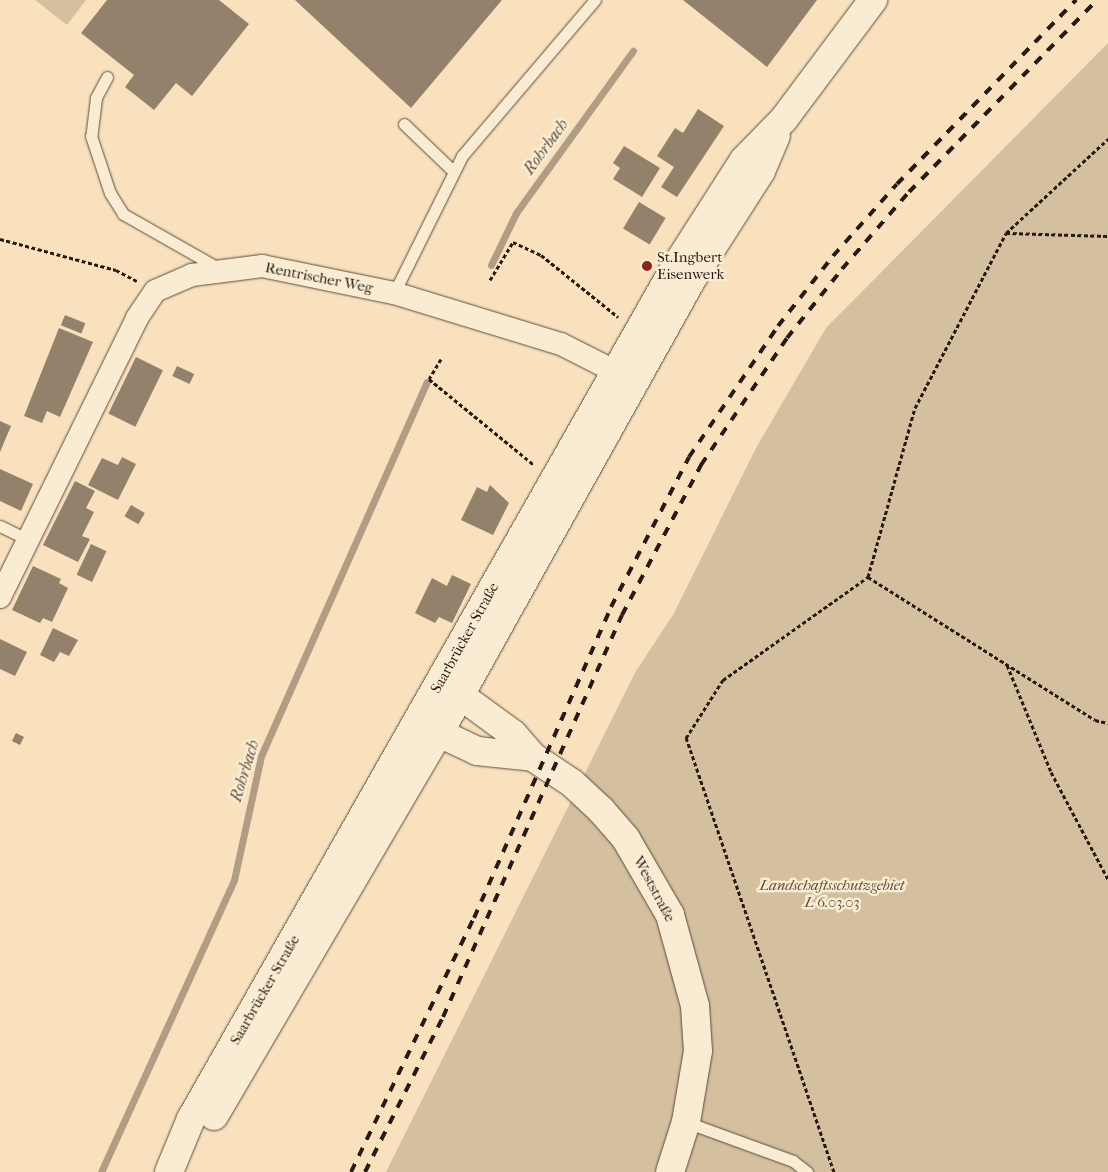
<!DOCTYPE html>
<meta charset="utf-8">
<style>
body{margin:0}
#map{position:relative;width:1108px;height:1172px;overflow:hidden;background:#f8e1bc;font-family:"IM FELL French Canon",serif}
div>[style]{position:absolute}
.green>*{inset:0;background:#d4bf9f}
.stream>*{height:7px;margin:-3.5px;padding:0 3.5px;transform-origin:3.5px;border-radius:3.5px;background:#b19d83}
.building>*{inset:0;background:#93816b;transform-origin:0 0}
.path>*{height:3px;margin-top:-1.5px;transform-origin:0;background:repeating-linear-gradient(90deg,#261a14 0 4px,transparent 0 6.5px)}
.roads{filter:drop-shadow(0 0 1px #5a4c3e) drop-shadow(0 0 1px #5a4c3e)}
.lane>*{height:11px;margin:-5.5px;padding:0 5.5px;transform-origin:5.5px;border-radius:5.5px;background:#faecd3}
.street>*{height:22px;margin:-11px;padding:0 11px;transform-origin:11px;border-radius:11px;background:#faecd3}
.secondary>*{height:28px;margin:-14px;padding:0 14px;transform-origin:14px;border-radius:14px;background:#faecd3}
.rail>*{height:4px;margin-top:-2px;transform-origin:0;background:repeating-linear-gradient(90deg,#261a14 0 9px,transparent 0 18px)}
.dots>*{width:14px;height:14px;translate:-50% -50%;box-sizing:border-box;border:2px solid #faecd3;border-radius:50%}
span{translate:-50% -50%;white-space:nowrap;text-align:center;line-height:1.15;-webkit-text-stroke:5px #faecd3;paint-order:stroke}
.poi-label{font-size:15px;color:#261a14}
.left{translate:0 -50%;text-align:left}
.street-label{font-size:15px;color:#261a14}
.park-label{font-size:15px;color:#5a4c3e;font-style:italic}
.water-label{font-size:16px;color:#5e4e40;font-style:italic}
</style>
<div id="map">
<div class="green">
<i style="clip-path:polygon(35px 0,86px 0,67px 25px)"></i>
<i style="clip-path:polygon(1108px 43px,1108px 1172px,386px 1172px,636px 671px,673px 615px,756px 448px,826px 328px)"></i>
</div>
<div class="stream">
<i style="left:491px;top:265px;width:58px;rotate:-64.3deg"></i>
<i style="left:516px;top:213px;width:200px;rotate:-54.2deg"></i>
<i style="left:101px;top:1172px;width:321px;rotate:-65.5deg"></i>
<i style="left:234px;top:880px;width:127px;rotate:-77.7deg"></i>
<i style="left:261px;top:756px;width:409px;rotate:-66.1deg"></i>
</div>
<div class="building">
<i style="clip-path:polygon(107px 0,219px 0,249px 24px,192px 96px,176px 83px,154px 110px,125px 87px,134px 75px,81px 33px)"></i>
<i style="clip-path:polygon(295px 0,502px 0,411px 108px)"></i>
<i style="clip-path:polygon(683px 0,817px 0,767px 67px)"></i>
<i style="clip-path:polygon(698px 109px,724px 126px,677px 197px,661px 187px,674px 167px,657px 156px,675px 128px,683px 133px)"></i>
<i style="clip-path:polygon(624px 146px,660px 168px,642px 197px,613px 179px,620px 168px,613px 163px)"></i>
<i style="left:639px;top:202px;width:31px;height:31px;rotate:31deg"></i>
<i style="left:65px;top:315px;width:22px;height:11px;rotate:22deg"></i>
<i style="clip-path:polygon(59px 328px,93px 342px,60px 417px,47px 411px,42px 423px,24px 416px)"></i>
<i style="left:136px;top:357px;width:30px;height:63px;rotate:26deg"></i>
<i style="left:177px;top:366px;width:19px;height:11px;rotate:25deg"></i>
<i style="clip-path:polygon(0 421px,11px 426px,0 452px)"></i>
<i style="clip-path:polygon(122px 457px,136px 464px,118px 500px,88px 485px,102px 458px,118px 465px)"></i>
<i style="clip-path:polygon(0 469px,33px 484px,21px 511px,0 501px)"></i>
<i style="clip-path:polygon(75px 481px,95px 491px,86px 508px,94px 512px,82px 536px,90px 539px,78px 562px,43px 545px)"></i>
<i style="clip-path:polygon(490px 485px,509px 503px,493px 535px,461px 520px,477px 487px,487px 492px)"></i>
<i style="left:131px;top:505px;width:16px;height:13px;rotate:30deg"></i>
<i style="left:91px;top:544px;width:17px;height:34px;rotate:25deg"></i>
<i style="clip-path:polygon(33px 566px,61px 579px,59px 583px,68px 588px,52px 622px,43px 618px,40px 623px,12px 610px)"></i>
<i style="clip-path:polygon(452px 575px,471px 584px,452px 623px,439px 617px,435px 623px,415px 613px,432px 578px,447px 586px)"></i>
<i style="clip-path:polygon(53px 628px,78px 640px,69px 656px,60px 652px,54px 662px,40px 655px)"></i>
<i style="clip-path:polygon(0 639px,27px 652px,15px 676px,0 669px)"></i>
<i style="left:16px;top:733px;width:9px;height:9px;rotate:27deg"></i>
</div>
<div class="path">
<i style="left:1006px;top:233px;width:102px;rotate:1.7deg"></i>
<i style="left:0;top:239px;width:120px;rotate:15deg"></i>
<i style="left:116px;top:270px;width:24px;rotate:28deg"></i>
<i style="left:490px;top:280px;width:44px;rotate:-58.8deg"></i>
<i style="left:513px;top:242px;width:31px;rotate:25deg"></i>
<i style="left:541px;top:255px;width:99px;rotate:38.8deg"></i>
<i style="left:441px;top:359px;width:23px;rotate:121deg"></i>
<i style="left:429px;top:379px;width:136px;rotate:39.3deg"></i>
<i style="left:868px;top:577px;width:268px;rotate:32.2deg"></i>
<i style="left:1095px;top:720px;width:13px;rotate:13deg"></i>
<i style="left:1007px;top:665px;width:116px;rotate:67.6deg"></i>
<i style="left:1051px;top:772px;width:121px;rotate:62deg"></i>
<i style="left:834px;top:1172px;width:459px;rotate:-108.8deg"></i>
<i style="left:686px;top:738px;width:69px;rotate:-57.5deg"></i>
<i style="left:723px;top:680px;width:178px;rotate:-35.4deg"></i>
<i style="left:868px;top:577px;width:175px;rotate:-74.5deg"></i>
<i style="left:915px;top:408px;width:197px;rotate:-62.5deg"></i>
<i style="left:1006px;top:233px;width:139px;rotate:-42.7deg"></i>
</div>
<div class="roads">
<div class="lane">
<i style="left:107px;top:77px;width:24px;rotate:118deg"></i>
<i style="left:96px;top:98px;width:38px;rotate:97deg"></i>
<i style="left:91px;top:136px;width:60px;rotate:71.6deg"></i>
<i style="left:110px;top:193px;width:25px;rotate:58deg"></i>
<i style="left:123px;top:214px;width:109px;rotate:29.6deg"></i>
<i style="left:404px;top:124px;width:69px;rotate:43.8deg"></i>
<i style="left:394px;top:293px;width:153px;rotate:-63.6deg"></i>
<i style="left:462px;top:156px;width:205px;rotate:-49.6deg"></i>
<i style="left:0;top:526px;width:30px;rotate:26deg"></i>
<i style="left:686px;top:1122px;width:114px;rotate:20deg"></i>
<i style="left:793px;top:1161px;width:18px;rotate:38deg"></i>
</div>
<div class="street">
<i style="left:0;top:597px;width:311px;rotate:-63.8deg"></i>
<i style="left:137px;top:318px;width:32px;rotate:-56deg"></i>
<i style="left:155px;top:291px;width:40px;rotate:-23.4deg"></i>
<i style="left:192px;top:275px;width:71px;rotate:-7.3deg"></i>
<i style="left:262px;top:266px;width:135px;rotate:11.6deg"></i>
<i style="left:394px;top:293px;width:175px;rotate:17deg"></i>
<i style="left:561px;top:344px;width:77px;rotate:26.9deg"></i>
</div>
<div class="secondary">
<i style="left:461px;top:696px;width:64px;rotate:36.2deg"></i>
<i style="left:513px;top:734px;width:30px;rotate:49deg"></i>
<i style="left:533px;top:757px;width:47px;rotate:33.7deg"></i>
<i style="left:572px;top:783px;width:40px;rotate:43deg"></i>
<i style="left:601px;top:810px;width:38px;rotate:49deg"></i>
<i style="left:626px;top:839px;width:88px;rotate:59.9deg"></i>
<i style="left:670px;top:915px;width:94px;rotate:74.6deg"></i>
<i style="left:695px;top:1006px;width:45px;rotate:86.2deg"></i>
<i style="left:698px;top:1051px;width:72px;rotate:99.6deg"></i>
<i style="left:686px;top:1122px;width:52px;rotate:107.7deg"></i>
<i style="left:428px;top:719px;width:18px;rotate:52deg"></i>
<i style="left:439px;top:733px;width:42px;rotate:25.3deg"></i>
<i style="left:477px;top:751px;width:56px;rotate:6.1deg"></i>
<i style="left:214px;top:1116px;width:444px;rotate:-59.6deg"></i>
<i style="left:439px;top:733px;width:520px;rotate:-60.87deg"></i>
<i style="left:692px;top:279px;width:128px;rotate:-57.4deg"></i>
<i style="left:761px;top:171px;width:38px;rotate:-67deg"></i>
<i style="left:169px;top:1172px;width:57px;rotate:-67.5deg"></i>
<i style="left:191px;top:1119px;width:978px;rotate:-60.39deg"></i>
<i style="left:674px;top:269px;width:130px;rotate:-57.3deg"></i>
<i style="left:744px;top:160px;width:57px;rotate:-45.7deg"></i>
<i style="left:784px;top:119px;width:149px;rotate:-53.2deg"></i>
</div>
</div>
<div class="rail">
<i style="left:351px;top:1172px;width:282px;rotate:-64.2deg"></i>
<i style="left:474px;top:918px;width:340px;rotate:-66.2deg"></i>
<i style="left:611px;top:607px;width:169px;rotate:-62.5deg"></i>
<i style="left:689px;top:457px;width:158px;rotate:-55.8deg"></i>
<i style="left:778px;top:326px;width:89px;rotate:-51.8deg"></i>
<i style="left:833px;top:256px;width:96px;rotate:-48.4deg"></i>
<i style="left:897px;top:184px;width:257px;rotate:-45.8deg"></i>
<i style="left:365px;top:1172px;width:174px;rotate:-63.3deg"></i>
<i style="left:443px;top:1017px;width:440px;rotate:-66deg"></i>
<i style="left:622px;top:615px;width:170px;rotate:-62.2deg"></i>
<i style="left:701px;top:465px;width:153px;rotate:-55.9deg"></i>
<i style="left:787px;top:338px;width:88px;rotate:-51.4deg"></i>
<i style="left:842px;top:269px;width:102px;rotate:-49deg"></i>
<i style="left:909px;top:192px;width:269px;rotate:-45.6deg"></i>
</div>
<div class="dots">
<i style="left:647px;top:266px;background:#8f2418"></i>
</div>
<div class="poi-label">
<span class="left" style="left:657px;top:266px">St.Ingbert<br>Eisenwerk</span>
</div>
<div class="street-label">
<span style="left:319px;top:278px;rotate:11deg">Rentrischer Weg</span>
<span style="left:465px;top:638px;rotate:-61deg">Saarbrücker Straße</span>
<span style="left:654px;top:889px;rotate:62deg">Weststraße</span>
<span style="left:265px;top:990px;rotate:-60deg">Saarbrücker Straße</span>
</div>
<div class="park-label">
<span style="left:832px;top:894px">Landschaftsschutzgebiet<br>L 6.03.03</span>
</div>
<div class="water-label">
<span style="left:546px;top:147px;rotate:-54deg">Rohrbach</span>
<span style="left:245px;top:771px;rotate:-73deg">Rohrbach</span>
</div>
</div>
